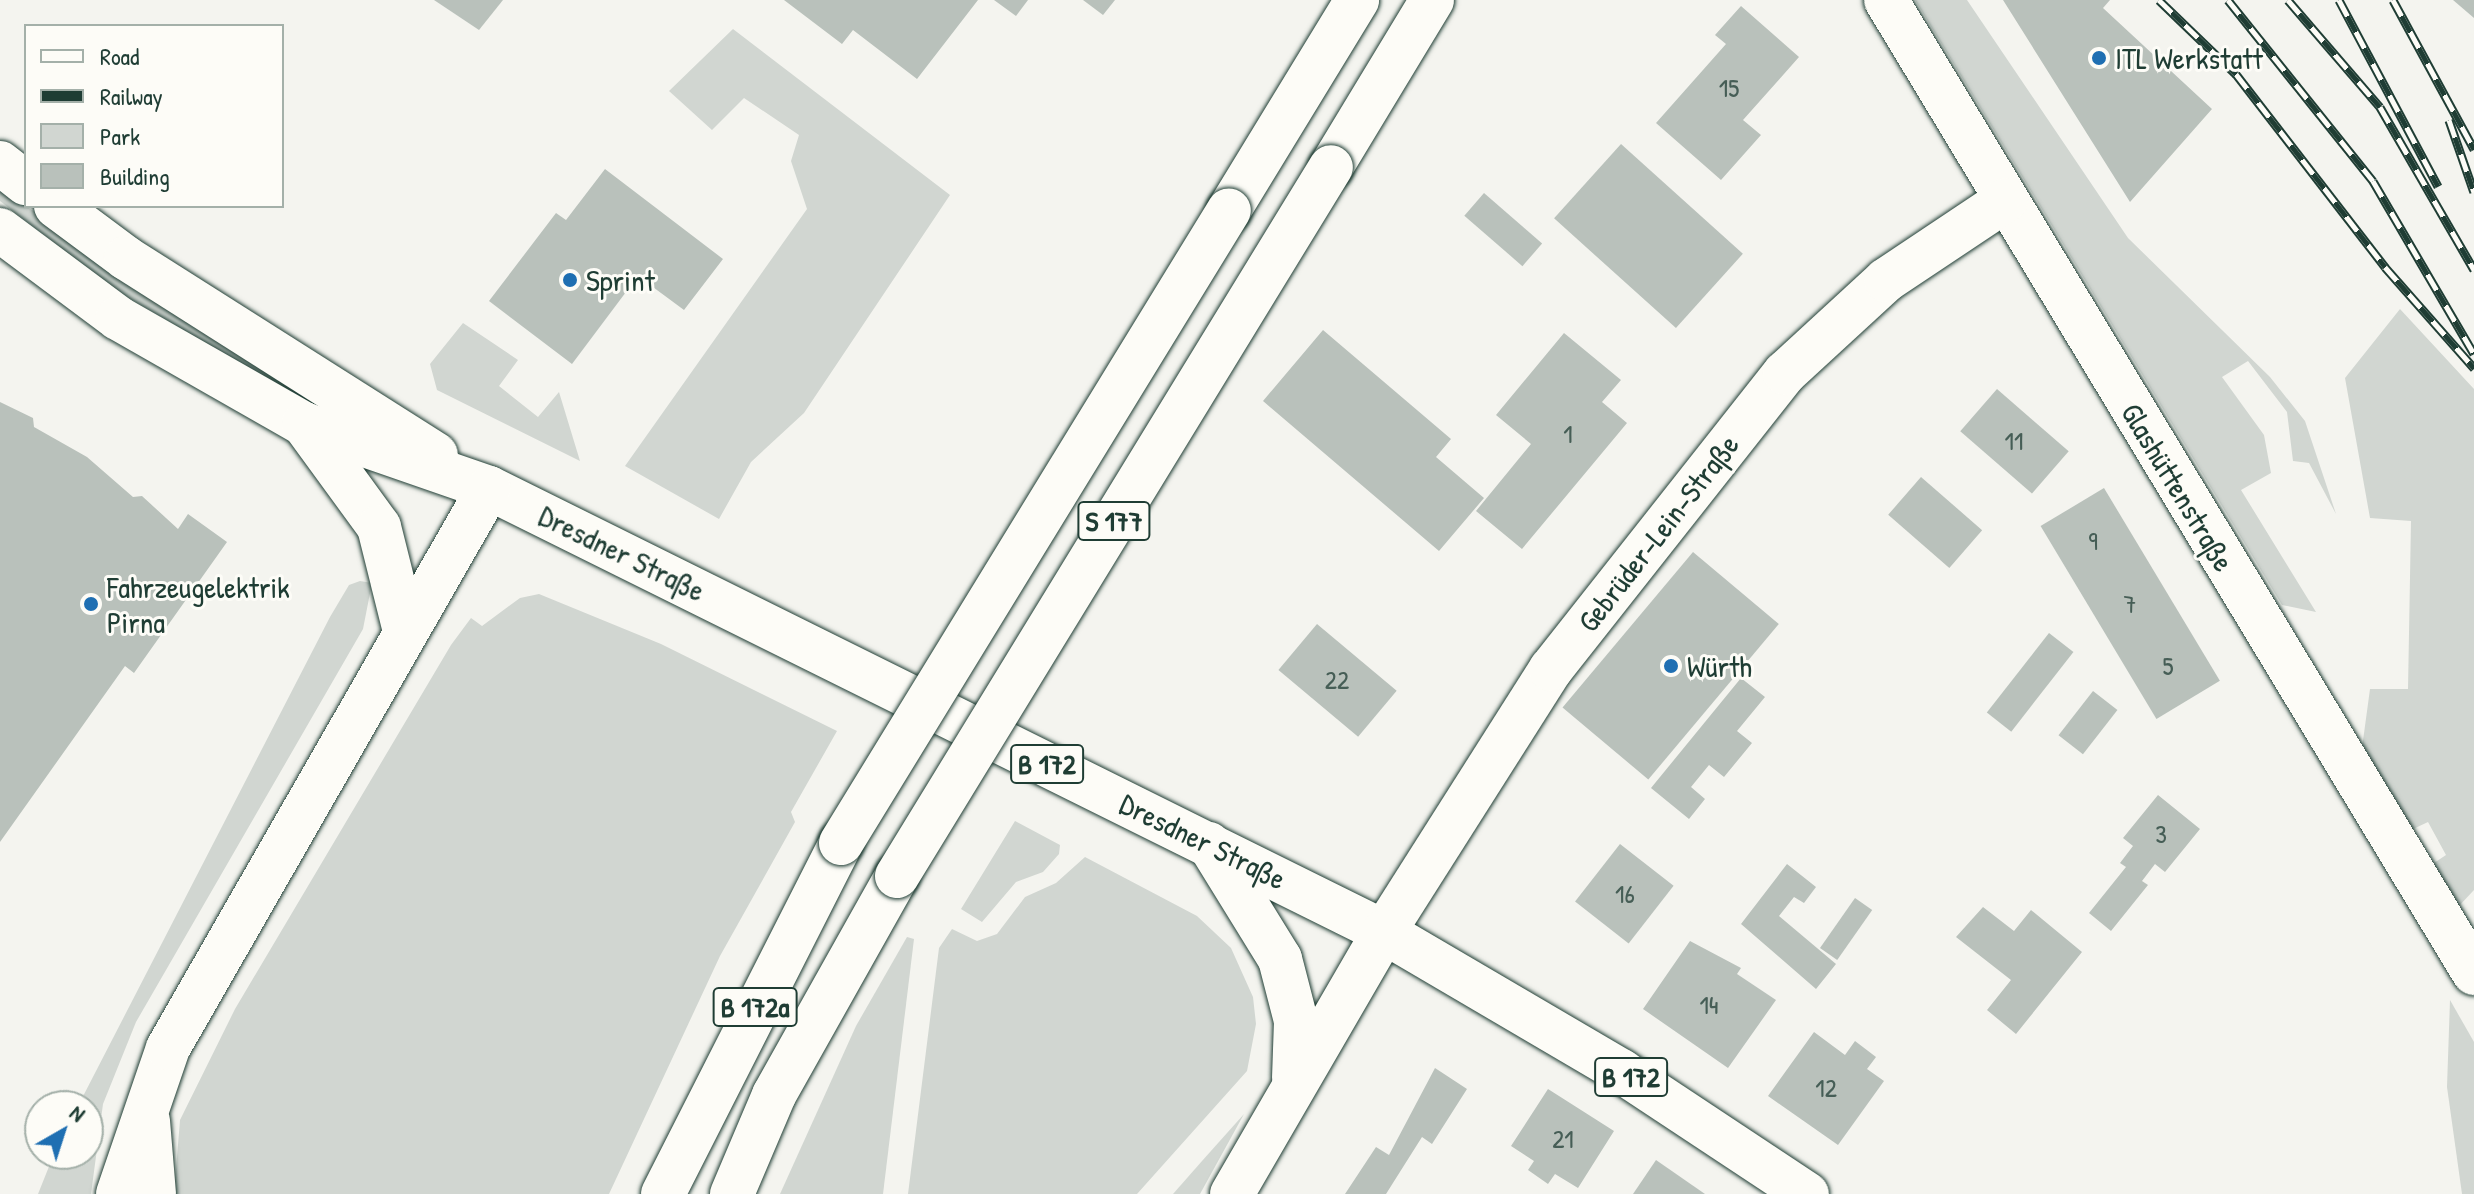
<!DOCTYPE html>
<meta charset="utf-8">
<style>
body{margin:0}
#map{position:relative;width:2474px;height:1194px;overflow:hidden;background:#f4f4ef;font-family:"Patrick Hand",sans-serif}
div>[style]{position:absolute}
.green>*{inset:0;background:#d1d6d1}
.building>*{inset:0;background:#b9c1bb;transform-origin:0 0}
.roads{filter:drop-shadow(0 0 2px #1f3d34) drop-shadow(0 0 2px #1f3d34)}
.tertiary>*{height:44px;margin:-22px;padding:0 22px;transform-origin:22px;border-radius:22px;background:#fdfcf7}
.secondary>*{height:44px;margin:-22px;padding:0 22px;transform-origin:22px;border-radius:22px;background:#fdfcf7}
.primary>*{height:44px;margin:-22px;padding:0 22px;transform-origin:22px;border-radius:22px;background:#fdfcf7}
.trunk>*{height:44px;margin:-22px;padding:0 22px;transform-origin:22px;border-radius:22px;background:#fdfcf7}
.rail>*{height:9px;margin-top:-4.5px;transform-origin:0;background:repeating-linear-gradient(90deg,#fdfcf7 0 18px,#1f3d34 0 36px);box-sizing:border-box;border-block:2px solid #1f3d34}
.bridges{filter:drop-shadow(0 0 2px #1f3d34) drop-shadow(0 0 2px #1f3d34)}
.trunk-bridge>*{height:44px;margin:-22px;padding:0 22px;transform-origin:22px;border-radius:22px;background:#fdfcf7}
.dots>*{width:22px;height:22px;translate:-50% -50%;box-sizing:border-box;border:4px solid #fdfcf7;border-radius:50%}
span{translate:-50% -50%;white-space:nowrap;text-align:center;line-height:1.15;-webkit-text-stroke:6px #fdfcf7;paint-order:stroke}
.number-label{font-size:26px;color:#465e56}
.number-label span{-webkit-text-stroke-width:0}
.shield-label span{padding:2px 6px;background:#fdfcf7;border:2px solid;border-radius:6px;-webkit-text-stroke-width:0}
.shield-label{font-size:28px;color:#1f3d34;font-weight:700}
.poi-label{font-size:30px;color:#1f3d34}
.left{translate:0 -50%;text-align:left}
.street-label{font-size:30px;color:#1f3d34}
.legend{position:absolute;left:24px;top:24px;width:260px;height:184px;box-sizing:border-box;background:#fdfcf7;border:2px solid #a4b0a9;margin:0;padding:10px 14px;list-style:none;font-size:24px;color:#1f3d34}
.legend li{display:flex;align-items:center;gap:16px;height:40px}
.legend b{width:40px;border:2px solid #a4b0a9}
.north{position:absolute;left:24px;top:1090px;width:80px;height:80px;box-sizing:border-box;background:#fdfcf7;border:2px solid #a4b0a9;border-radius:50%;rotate:39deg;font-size:22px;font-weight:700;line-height:32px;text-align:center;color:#1f3d34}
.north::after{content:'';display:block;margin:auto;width:28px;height:36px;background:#1f6fb2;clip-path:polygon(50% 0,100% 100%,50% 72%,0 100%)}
</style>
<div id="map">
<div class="green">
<i style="clip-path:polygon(1915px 0,1967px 0,2128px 238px,2270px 377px,2305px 421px,2336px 514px,2309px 463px,2293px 461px,2287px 412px,2248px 361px,2222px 377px,2264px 435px,2271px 473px,2241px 490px,2316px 612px,2282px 605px)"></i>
<i style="clip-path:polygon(733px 29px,950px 195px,804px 413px,751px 462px,719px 519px,625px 466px,807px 209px,791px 161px,799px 135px,744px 98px,712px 130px,669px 91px)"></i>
<i style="clip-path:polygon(0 189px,306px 390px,325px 414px,116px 290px,0 201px)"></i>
<i style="clip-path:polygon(2400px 309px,2474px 389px,2474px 890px,2459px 906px,2431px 865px,2446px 855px,2428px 822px,2411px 830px,2362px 748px,2370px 689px,2408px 689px,2411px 521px,2370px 518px,2345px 378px)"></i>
<i style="clip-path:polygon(463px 323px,518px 360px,499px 386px,538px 417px,559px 392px,580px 461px,437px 390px,430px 364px)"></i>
<i style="clip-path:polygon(360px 581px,372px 583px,363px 629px,136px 1022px,103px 1104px,91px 1194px,38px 1194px,54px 1154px,88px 1154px,88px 1106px,78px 1106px,330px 617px,349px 585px)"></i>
<i style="clip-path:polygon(539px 594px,661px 644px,837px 731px,791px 812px,795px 822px,720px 956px,609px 1194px,174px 1194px,180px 1120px,235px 1009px,451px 645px,471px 618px,482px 626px,520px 598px)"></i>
<i style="clip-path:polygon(1015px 821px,1060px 845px,1059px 854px,1043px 872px,1016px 882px,982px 922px,961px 909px)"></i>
<i style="clip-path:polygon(1085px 857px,1197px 916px,1231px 948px,1253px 997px,1256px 1024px,1247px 1071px,1137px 1194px,908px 1194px,939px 948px,952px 929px,977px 941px,997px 934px,1025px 897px,1056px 883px)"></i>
<i style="clip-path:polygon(907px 937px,914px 939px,883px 1194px,780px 1194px,856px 1026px)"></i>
<i style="clip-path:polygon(2450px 1000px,2474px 1042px,2474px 1194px,2462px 1194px,2447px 1087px)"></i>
<i style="clip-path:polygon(1244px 1114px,1200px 1194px,1173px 1194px,1202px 1161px)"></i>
</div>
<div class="building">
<i style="clip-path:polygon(434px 0,503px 0,479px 30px)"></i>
<i style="clip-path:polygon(784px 0,978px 0,917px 79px,853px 30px,842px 44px)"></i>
<i style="clip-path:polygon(994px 0,1028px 0,1016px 16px)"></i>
<i style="clip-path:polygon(1083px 0,1115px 0,1103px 15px)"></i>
<i style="clip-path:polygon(2003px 0,2110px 0,2103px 8px,2212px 109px,2130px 202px)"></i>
<i style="clip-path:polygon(2453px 0,2474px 0,2474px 18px)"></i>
<i style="clip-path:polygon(1741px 6px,1799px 57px,1743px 120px,1761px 135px,1721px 180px,1656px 123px,1726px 44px,1715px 35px)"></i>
<i style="left:1621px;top:144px;width:164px;height:100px;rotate:42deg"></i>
<i style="clip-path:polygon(605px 169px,723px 259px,684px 310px,638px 276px,572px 364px,489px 301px,556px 213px,566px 220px)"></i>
<i style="left:1484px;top:193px;width:77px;height:30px;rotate:41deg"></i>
<i style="clip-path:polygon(1323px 330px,1451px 439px,1436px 457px,1484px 498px,1439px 551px,1263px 401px)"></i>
<i style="clip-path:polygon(1564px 333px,1621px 380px,1602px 402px,1627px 423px,1522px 549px,1476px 511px,1531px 444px,1496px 415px)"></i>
<i style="left:1997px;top:389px;width:95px;height:56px;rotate:41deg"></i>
<i style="clip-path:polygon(0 402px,33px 418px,34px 427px,87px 457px,133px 497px,142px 496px,178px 529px,188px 514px,227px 542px,134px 673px,125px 666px,0 842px)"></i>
<i style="left:1921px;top:477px;width:81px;height:50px;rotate:41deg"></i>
<i style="left:2104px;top:488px;width:225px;height:74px;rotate:59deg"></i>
<i style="left:1693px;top:552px;width:112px;height:203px;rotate:40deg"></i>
<i style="left:1317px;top:624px;width:104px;height:60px;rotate:40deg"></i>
<i style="left:2049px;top:633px;width:31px;height:101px;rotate:38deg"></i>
<i style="clip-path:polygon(1741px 678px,1765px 697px,1737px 731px,1752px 743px,1724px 777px,1709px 765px,1691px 787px,1705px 799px,1689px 819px,1651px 788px)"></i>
<i style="left:2093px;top:691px;width:31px;height:56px;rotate:38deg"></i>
<i style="clip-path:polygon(2158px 795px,2200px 829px,2165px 872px,2155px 864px,2142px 881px,2148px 885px,2111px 931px,2089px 913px,2126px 867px,2120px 863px,2133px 846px,2123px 838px)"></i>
<i style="left:1620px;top:844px;width:68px;height:73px;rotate:38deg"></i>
<i style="clip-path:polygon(1787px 864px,1816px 887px,1804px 903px,1794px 897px,1779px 916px,1836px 964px,1816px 989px,1741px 924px)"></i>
<i style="left:1855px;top:898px;width:21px;height:61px;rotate:35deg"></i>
<i style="clip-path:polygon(1983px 907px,2014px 931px,2031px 910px,2082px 952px,2016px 1034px,1987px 1010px,2011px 980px,1956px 937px)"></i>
<i style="clip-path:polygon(1690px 941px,1741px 968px,1737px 974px,1776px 1000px,1728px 1068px,1643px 1009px)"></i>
<i style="clip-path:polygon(1814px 1032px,1845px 1055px,1855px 1041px,1876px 1057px,1867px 1069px,1884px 1081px,1838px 1145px,1768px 1096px)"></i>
<i style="clip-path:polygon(1435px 1068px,1467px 1089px,1432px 1144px,1422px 1137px,1386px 1194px,1345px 1194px,1376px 1147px,1389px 1155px)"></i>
<i style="clip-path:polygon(1548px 1089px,1614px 1131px,1578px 1188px,1555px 1174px,1548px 1184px,1528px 1170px,1534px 1161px,1511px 1146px)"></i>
<i style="clip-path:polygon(1656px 1160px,1705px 1194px,1633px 1194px)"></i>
</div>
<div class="roads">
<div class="tertiary">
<i style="left:1886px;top:0;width:1137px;rotate:58.85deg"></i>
<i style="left:1384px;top:932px;width:312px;rotate:-57.6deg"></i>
<i style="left:1551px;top:669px;width:377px;rotate:-51.7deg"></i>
<i style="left:1785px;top:373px;width:137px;rotate:-42.6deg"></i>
<i style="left:1886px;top:280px;width:144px;rotate:-33.7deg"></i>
</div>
<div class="secondary">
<i style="left:0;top:163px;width:33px;rotate:38deg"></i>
<i style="left:56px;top:206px;width:87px;rotate:36.6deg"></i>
<i style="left:126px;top:258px;width:367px;rotate:32.4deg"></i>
<i style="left:0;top:230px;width:147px;rotate:36.7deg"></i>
<i style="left:118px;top:318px;width:214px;rotate:29.7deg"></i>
<i style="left:304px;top:424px;width:196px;rotate:19.1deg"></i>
</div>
<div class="primary">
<i style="left:489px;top:488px;width:999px;rotate:26.39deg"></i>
<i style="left:1384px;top:932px;width:275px;rotate:30.4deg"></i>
<i style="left:1621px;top:1071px;width:223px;rotate:33.5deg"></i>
</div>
<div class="trunk">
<i style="left:1331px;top:167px;width:195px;rotate:-58.8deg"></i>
<i style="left:1229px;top:210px;width:246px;rotate:-58.6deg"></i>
<i style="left:304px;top:424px;width:127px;rotate:53.9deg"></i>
<i style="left:379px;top:527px;width:107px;rotate:76deg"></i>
<i style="left:1209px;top:844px;width:135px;rotate:58.3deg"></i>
<i style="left:1280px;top:959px;width:64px;rotate:75.5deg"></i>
<i style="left:1296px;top:1021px;width:57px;rotate:92deg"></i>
<i style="left:148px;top:1121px;width:73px;rotate:85.3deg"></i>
<i style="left:118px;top:1194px;width:154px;rotate:-71.1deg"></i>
<i style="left:168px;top:1048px;width:645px;rotate:-60.18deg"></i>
<i style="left:663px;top:1194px;width:394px;rotate:-63.1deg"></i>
<i style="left:732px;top:1194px;width:108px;rotate:-67deg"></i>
<i style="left:774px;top:1095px;width:251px;rotate:-60.7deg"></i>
<i style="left:1232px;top:1194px;width:303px;rotate:-59.9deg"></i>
</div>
</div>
<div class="rail">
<i style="left:2159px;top:0;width:107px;rotate:43.9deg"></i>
<i style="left:2236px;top:74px;width:244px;rotate:52.3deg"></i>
<i style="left:2385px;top:267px;width:135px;rotate:48.6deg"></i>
<i style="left:2228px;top:0;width:232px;rotate:51.3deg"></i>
<i style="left:2373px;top:181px;width:200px;rotate:59.7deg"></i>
<i style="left:2288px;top:0;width:141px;rotate:49.3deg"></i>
<i style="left:2380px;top:107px;width:188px;rotate:60deg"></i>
<i style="left:2339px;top:0;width:211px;rotate:62deg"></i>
<i style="left:2393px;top:0;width:170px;rotate:61.5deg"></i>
<i style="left:2449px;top:120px;width:76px;rotate:70.9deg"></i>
</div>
<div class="bridges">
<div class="trunk-bridge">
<i style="left:841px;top:843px;width:742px;rotate:-58.49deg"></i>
<i style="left:897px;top:876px;width:831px;rotate:-58.53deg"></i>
</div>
</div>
<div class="dots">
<i style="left:2099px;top:58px;background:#1f6fb2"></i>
<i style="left:570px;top:280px;background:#1f6fb2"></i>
<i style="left:91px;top:604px;background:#1f6fb2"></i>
<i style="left:1671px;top:666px;background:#1f6fb2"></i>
</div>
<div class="number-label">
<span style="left:1729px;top:88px">15</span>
<span style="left:1568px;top:434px">1</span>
<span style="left:2014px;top:441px">11</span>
<span style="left:2093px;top:541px">9</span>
<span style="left:2130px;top:604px">7</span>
<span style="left:2168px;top:666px">5</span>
<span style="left:1337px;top:680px">22</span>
<span style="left:2161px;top:834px">3</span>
<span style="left:1625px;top:894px">16</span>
<span style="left:1709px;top:1005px">14</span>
<span style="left:1826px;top:1088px">12</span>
<span style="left:1563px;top:1139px">21</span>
</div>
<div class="shield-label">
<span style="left:1114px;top:521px">S 177</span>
<span style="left:1047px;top:764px">B 172</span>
<span style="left:755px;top:1007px">B 172a</span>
<span style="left:1631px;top:1077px">B 172</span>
</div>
<div class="poi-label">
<span class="left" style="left:2115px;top:58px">ITL Werkstatt</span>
<span class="left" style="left:586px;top:280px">Sprint</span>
<span class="left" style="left:107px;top:604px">Fahrzeugelektrik<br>Pirna</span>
<span class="left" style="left:1687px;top:666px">Würth</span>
</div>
<div class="street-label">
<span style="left:2178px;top:487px;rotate:59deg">Glashüttenstraße</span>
<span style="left:1658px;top:533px;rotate:-52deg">Gebrüder-Lein-Straße</span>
<span style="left:622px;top:553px;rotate:26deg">Dresdner Straße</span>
<span style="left:1203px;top:841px;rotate:26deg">Dresdner Straße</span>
</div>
<ul class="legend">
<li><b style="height:10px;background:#fdfcf7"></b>Road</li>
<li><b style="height:10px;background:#1f3d34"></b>Railway</li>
<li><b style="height:22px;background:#d1d6d1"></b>Park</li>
<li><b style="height:22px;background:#b9c1bb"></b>Building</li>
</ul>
<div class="north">N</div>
</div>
